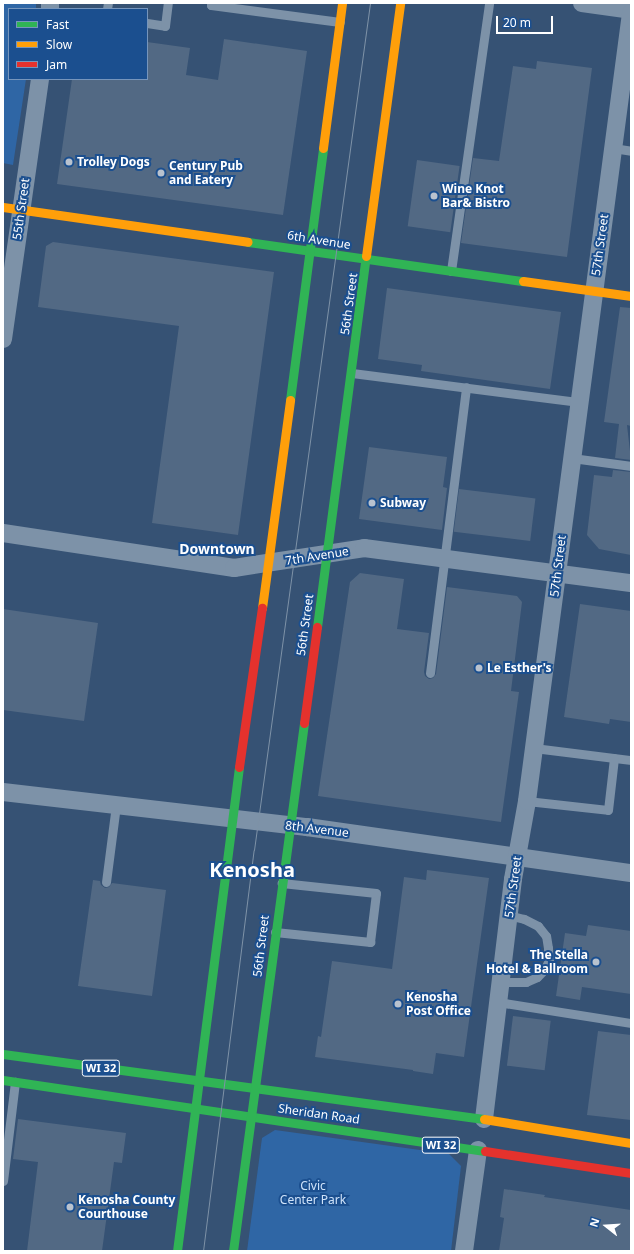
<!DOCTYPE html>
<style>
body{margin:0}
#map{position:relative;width:634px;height:1254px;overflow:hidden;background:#365274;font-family:"Noto Sans",sans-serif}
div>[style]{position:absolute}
.green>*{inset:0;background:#2f66a5}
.building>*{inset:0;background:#526984;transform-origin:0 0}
.lane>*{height:9px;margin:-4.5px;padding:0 4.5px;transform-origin:4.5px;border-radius:4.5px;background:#7d92a8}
.street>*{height:18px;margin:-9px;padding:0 9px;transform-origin:9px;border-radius:9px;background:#7d92a8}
.fast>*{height:9px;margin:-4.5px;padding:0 4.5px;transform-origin:4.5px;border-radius:4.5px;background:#30b455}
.slow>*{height:9px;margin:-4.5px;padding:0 4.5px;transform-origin:4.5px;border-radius:4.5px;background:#ff9f0a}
.jam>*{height:9px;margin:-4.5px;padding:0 4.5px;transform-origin:4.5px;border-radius:4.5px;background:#e5322d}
.tram>*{height:1px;margin:-0.5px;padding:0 0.5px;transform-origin:0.5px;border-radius:0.5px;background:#7e92a7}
.dots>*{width:11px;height:11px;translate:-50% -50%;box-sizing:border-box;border:2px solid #1b4f8f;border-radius:50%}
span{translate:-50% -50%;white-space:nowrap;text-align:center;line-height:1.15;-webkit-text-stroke:4px #1b4f8f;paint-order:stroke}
.shield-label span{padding:1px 3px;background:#1b4f8f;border:1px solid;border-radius:3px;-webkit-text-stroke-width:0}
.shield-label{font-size:11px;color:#fff;font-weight:700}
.poi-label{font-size:12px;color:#fff;font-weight:700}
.left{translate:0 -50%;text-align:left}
.right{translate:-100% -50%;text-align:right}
.street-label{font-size:12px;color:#fff}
.park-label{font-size:12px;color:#cfe3fa}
.quarter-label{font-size:14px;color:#fff;font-weight:700}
.town-label{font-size:20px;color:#fff;font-weight:700}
.frame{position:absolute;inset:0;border:4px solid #fff;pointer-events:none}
.legend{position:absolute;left:8px;top:8px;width:140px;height:72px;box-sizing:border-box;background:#1b4f8f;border:1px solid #7695bc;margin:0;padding:5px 7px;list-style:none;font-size:12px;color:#fff}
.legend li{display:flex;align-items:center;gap:8px;height:20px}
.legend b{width:20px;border:1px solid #7695bc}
.north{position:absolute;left:586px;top:1206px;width:40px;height:40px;-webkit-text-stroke:3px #1b4f8f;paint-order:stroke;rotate:287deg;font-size:11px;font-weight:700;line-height:16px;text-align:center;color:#fff}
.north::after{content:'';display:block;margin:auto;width:14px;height:18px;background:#fff;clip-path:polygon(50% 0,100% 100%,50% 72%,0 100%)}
.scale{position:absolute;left:496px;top:16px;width:57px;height:18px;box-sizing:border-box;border:2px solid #fff;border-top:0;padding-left:5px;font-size:12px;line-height:14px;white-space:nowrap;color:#fff;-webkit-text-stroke:3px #1b4f8f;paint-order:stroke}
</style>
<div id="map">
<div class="green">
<i style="clip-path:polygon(3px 3px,36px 3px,36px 9px,9px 9px,9px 79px,26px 79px,13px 165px,3px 163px)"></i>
<i style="clip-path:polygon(275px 1130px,449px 1154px,461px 1166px,451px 1251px,247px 1251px,262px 1138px)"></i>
</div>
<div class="building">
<i style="clip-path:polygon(224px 39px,307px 51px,283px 215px,57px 184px,72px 79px,147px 79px,147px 42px,190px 48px,186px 75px,218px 80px)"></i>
<i style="clip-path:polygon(537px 61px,592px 68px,567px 257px,461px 243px,473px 158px,499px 161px,513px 66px,536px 69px)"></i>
<i style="left:417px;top:160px;width:43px;height:67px;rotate:8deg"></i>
<i style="clip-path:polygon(53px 242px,274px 272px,238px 535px,152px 523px,179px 326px,38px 307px,46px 246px)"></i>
<i style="clip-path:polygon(387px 288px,561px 312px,550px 389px,421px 371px,422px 365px,378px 359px)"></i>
<i style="clip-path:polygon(620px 307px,631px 308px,631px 426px,627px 425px,631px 460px,615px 458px,619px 424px,604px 422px)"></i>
<i style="clip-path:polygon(369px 447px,447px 457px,443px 487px,447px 488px,442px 530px,359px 519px)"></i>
<i style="clip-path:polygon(613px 470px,631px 472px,631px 555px,599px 549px,587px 535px,594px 475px,612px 477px)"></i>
<i style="left:459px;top:489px;width:77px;height:43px;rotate:7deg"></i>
<i style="clip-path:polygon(360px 573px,404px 579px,397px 629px,429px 633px,424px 672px,425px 676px,429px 679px,433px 678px,436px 674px,447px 587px,517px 596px,522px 602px,511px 691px,519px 692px,501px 822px,318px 796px,350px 582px)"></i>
<i style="clip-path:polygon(580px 604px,631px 611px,631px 722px,610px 719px,609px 724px,564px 717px)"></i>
<i style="clip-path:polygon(3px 609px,98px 623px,84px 721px,3px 710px)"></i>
<i style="clip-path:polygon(427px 870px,489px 878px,464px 1057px,436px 1053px,433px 1074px,413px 1071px,413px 1070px,315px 1057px,318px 1036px,321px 1037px,332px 961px,392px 969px,404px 877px,426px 880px)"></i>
<i style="clip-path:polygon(93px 880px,100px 881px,101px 885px,105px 888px,109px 887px,112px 883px,166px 890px,152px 996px,78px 986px)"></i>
<i style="clip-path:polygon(588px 925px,631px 931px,631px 994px,582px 987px,580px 1000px,556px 996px,565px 933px,586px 936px)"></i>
<i style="left:513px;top:1016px;width:38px;height:50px;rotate:7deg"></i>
<i style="clip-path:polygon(598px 1031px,631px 1035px,631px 1120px,587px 1115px)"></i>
<i style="clip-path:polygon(18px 1119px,126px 1133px,122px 1163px,114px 1162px,102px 1251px,27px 1251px,38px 1162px,13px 1159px)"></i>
<i style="clip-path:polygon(504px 1189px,545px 1195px,544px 1197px,631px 1210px,631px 1251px,499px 1251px,504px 1218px,500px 1217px)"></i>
</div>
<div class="lane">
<i style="left:211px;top:3px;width:2px;rotate:90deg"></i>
<i style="left:211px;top:5px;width:130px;rotate:7.5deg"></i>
<i style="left:107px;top:9px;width:6px;rotate:-81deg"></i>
<i style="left:147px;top:23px;width:18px;rotate:9deg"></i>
<i style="left:165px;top:26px;width:23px;rotate:-83deg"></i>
<i style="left:613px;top:148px;width:18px;rotate:9deg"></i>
<i style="left:451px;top:271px;width:271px;rotate:-81.9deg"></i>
<i style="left:352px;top:373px;width:229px;rotate:7.3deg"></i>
<i style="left:572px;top:458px;width:60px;rotate:7.7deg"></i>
<i style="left:430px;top:673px;width:288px;rotate:-82.8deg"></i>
<i style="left:534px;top:748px;width:98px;rotate:7.1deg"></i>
<i style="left:527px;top:801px;width:81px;rotate:6.3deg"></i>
<i style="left:608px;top:810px;width:52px;rotate:-83.4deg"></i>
<i style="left:106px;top:882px;width:78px;rotate:-82.6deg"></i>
<i style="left:275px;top:932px;width:96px;rotate:6deg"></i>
<i style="left:370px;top:942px;width:49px;rotate:-83deg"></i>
<i style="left:376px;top:893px;width:95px;rotate:-173.9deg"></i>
<i style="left:500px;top:982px;width:26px"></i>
<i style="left:526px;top:982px;width:12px;rotate:-24deg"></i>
<i style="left:537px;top:977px;width:10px;rotate:-45deg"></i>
<i style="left:544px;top:970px;width:11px;rotate:-63deg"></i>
<i style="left:549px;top:960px;width:12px;rotate:-95deg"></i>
<i style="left:548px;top:948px;width:12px;rotate:-99deg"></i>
<i style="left:546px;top:936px;width:13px;rotate:-129deg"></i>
<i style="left:538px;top:926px;width:16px;rotate:-153deg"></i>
<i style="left:524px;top:919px;width:16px;rotate:-166deg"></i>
<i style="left:498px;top:1002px;width:135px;rotate:9deg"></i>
<i style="left:3px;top:1181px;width:100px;rotate:-83.1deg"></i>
</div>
<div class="street">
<i style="left:582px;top:3px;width:49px;rotate:8.1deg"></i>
<i style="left:50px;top:9px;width:6px;rotate:-90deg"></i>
<i style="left:3px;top:339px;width:263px;rotate:-81.9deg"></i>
<i style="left:3px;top:533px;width:234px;rotate:8.6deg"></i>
<i style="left:234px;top:568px;width:132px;rotate:-8.7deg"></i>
<i style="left:364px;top:548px;width:269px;rotate:7.5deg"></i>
<i style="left:3px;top:792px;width:306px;rotate:6.6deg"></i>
<i style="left:307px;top:827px;width:327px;rotate:8.1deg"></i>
<i style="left:484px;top:1119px;width:242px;rotate:-83.1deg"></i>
<i style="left:513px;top:879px;width:79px;rotate:-79.8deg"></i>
<i style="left:527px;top:801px;width:795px;rotate:-82.48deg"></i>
<i style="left:464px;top:1251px;width:102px;rotate:-82.1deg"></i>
</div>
<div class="fast">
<i style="left:248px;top:242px;width:278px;rotate:8.1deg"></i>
<i style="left:290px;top:400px;width:254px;rotate:-82.5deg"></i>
<i style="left:317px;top:627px;width:374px;rotate:-82.5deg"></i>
<i style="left:3px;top:1054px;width:485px;rotate:7.7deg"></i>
<i style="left:3px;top:1080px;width:487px;rotate:8.4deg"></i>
<i style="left:177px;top:1251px;width:488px;rotate:-82.7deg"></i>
<i style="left:233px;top:1251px;width:533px;rotate:-82.34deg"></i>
</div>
<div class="slow">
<i style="left:323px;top:148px;width:146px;rotate:-82.5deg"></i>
<i style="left:3px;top:207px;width:247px;rotate:8.1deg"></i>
<i style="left:366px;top:256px;width:255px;rotate:-82.3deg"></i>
<i style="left:523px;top:281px;width:109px;rotate:7.9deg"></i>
<i style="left:262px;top:608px;width:210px;rotate:-82.3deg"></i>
<i style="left:484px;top:1119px;width:149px;rotate:9.3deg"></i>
</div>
<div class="jam">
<i style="left:304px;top:723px;width:97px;rotate:-82.3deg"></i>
<i style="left:239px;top:767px;width:161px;rotate:-81.8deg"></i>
<i style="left:485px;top:1151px;width:148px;rotate:8.6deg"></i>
</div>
<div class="tram">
<i style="left:203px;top:1251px;width:404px;rotate:-82.8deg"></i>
<i style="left:254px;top:850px;width:855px;rotate:-82.2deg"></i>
</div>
<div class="dots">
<i style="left:69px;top:162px;background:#b9c2ce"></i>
<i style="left:161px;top:173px;background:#b9c2ce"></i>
<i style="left:434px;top:196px;background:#b9c2ce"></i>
<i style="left:372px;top:503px;background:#b9c2ce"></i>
<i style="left:479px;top:668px;background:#b9c2ce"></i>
<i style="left:596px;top:962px;background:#b9c2ce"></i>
<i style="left:398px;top:1004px;background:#b9c2ce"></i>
<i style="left:70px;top:1207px;background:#b9c2ce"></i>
</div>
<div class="shield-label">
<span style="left:101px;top:1068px">WI 32</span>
<span style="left:441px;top:1145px">WI 32</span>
</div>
<div class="poi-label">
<span class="left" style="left:77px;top:162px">Trolley Dogs</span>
<span class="left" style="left:169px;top:173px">Century Pub<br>and Eatery</span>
<span class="left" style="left:442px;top:196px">Wine Knot<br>Bar&amp; Bistro</span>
<span class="left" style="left:380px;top:503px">Subway</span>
<span class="left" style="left:487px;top:668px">Le Esther's</span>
<span class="right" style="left:588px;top:962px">The Stella<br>Hotel &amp; Ballroom</span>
<span class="left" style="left:406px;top:1004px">Kenosha<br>Post Office</span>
<span class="left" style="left:78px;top:1207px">Kenosha County<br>Courthouse</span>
</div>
<div class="street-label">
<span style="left:21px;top:209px;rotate:-82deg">55th Street</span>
<span style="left:319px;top:240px;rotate:9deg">6th Avenue</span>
<span style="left:600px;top:245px;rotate:-82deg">57th Street</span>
<span style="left:349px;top:304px;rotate:-82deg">56th Street</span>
<span style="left:317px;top:556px;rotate:-9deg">7th Avenue</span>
<span style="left:558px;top:566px;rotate:-83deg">57th Street</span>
<span style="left:305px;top:625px;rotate:-82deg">56th Street</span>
<span style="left:317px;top:829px;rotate:7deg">8th Avenue</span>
<span style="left:513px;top:887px;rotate:-82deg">57th Street</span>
<span style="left:261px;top:946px;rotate:-83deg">56th Street</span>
<span style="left:319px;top:1114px;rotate:8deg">Sheridan Road</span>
</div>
<div class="park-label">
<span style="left:313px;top:1193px">Civic<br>Center Park</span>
</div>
<div class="quarter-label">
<span style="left:217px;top:549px">Downtown</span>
</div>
<div class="town-label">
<span style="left:252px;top:869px">Kenosha</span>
</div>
<div class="frame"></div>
<ul class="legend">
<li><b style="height:5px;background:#30b455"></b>Fast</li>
<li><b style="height:5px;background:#ff9f0a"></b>Slow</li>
<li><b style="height:5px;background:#e5322d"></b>Jam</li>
</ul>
<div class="north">N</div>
<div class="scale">20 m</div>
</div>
